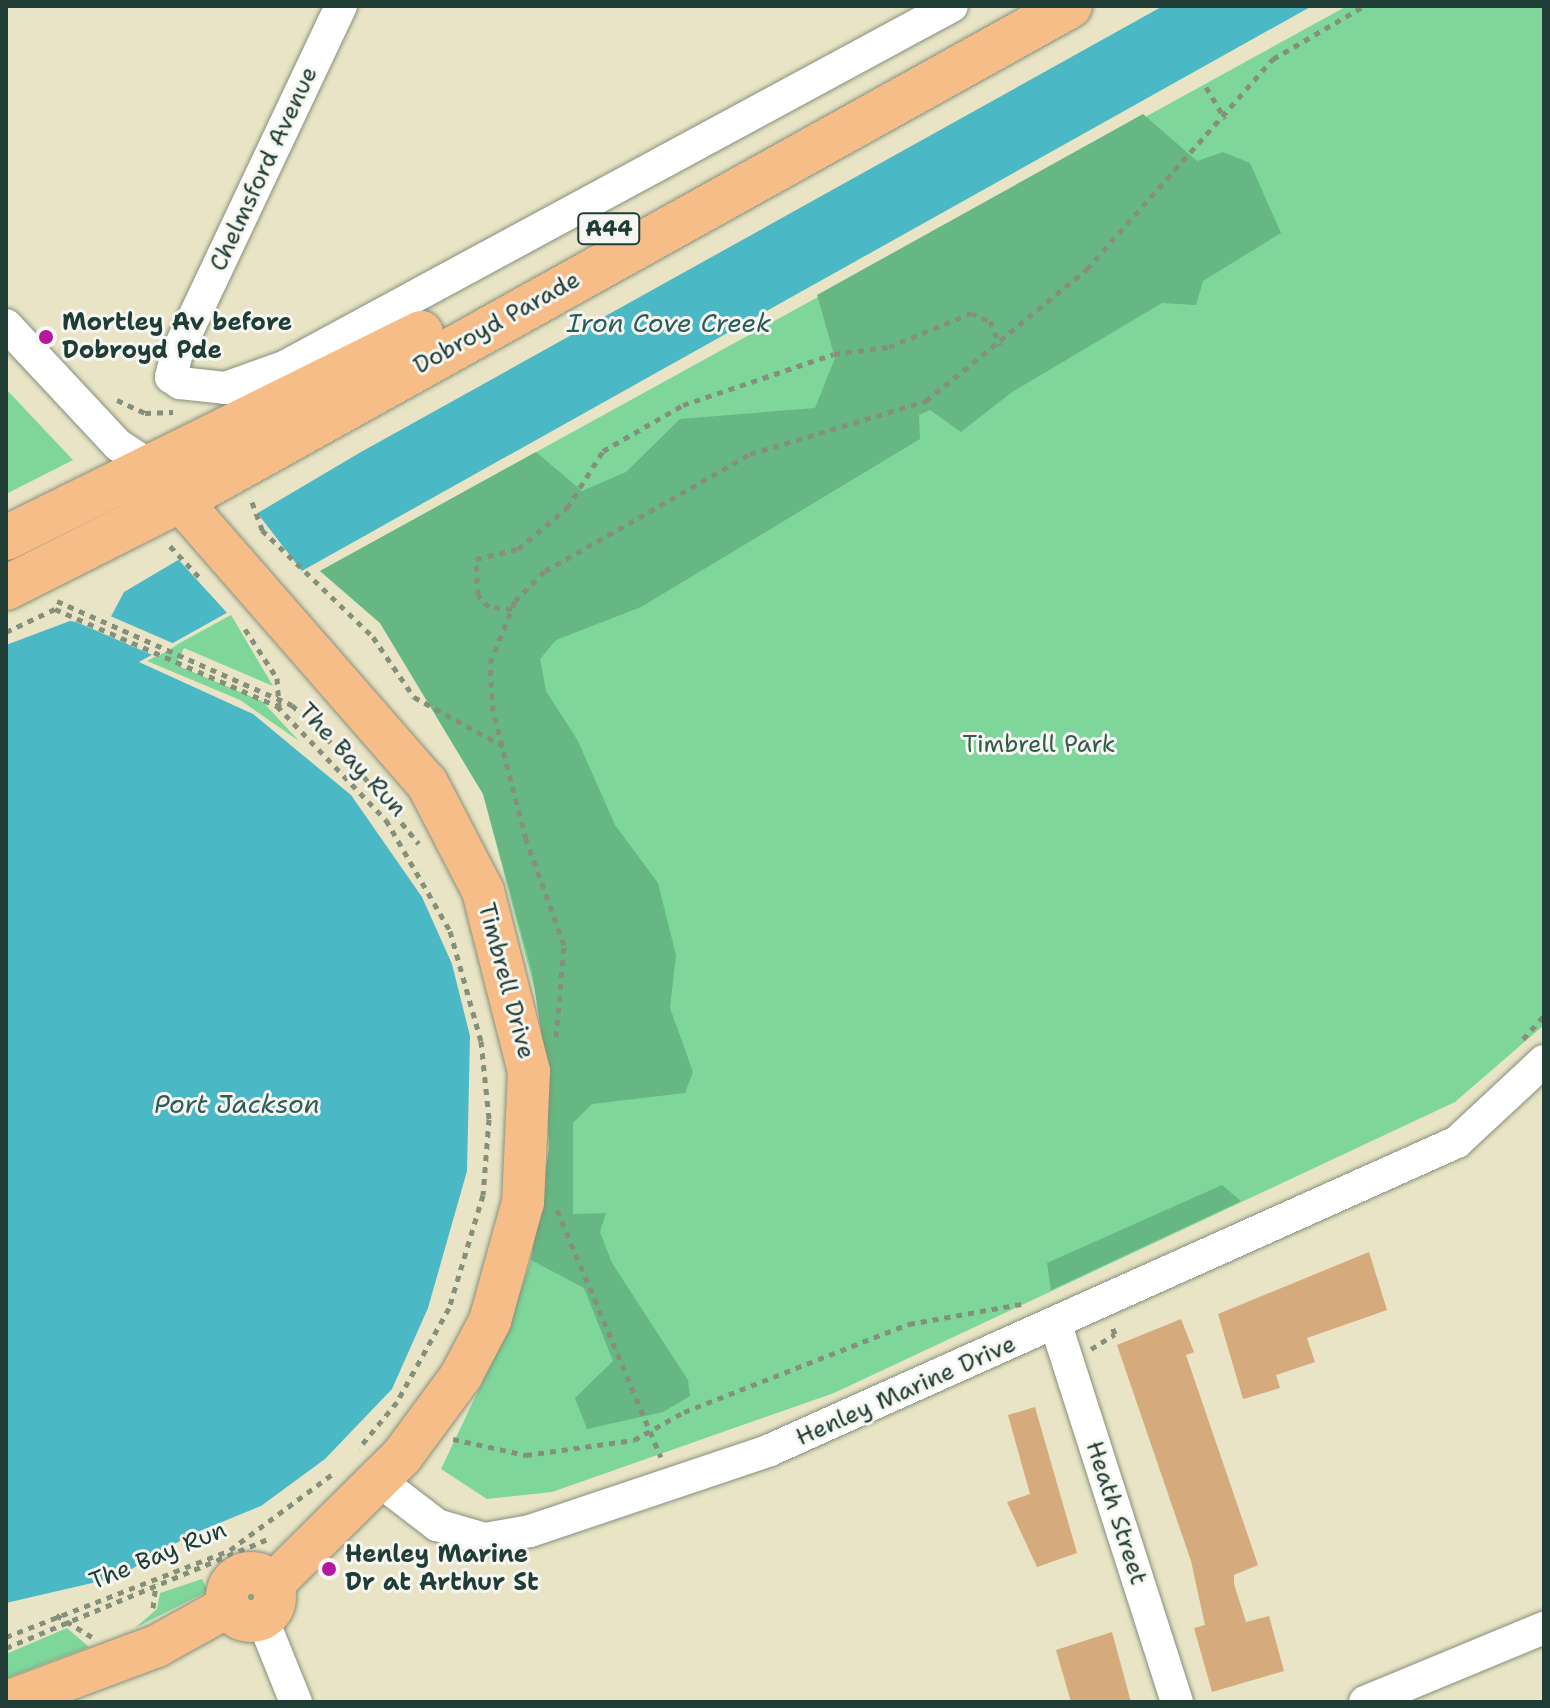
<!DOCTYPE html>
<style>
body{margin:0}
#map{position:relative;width:1550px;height:1708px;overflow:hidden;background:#e9e4c5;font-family:"Shantell Sans",sans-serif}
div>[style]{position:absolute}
.green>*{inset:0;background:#7ed69b}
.forest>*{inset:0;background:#66b783}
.water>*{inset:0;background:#4ab8c5}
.pier>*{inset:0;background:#e9e4c5}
.building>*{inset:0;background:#d5aa7c}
.path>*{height:5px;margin-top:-2.5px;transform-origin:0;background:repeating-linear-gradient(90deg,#84907c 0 6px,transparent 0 12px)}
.roads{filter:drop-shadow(0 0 2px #84907c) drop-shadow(0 0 2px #84907c)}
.minor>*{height:32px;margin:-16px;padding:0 16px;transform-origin:16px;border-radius:16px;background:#fff}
.major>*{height:42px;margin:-21px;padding:0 21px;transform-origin:21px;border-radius:21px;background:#f7bd88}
.major>.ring{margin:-21px;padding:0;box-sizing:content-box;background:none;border:42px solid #f7bd88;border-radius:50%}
.highway>*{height:44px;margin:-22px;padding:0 22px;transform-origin:22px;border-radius:22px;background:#f7bd88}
.dots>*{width:22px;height:22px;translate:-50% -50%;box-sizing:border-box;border:4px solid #f6f6f2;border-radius:50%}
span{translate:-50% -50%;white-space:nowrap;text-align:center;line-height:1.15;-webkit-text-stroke:6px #f6f6f2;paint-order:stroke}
.shield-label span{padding:2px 6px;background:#f6f6f2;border:2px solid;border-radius:6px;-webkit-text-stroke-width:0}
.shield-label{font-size:22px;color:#1f3d34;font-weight:700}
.street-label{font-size:24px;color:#1f3d34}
.poi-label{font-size:24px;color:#1f3d34;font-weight:700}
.left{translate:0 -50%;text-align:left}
.park-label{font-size:24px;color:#325c49}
.water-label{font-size:26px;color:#2a5c58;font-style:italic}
.frame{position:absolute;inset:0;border:8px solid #1f3d34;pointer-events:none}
</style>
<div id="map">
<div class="green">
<i style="clip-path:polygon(1347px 6px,1544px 6px,1544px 1025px,1455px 1102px,834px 1393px,552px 1492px,487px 1499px,441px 1469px,507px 1330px,531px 1260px,549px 1149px,542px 1018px,483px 794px,380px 623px,320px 571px)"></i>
<i style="clip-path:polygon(6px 389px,73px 460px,6px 494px)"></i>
<i style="clip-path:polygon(231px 615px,273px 686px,184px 648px,176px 665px,262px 701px,299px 741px,240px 700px,147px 661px)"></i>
<i style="clip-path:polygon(202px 1579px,208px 1591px,135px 1628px,157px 1609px,160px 1593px)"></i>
<i style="clip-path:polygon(67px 1628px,89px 1647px,6px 1678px,6px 1654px)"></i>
</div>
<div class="forest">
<i style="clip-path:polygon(1143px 114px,1197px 161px,1223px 152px,1250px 163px,1281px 233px,1203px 281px,1196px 305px,1162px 303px,1012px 392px,961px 432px,930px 410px,919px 415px,920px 439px,641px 607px,556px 640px,540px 659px,546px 691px,578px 741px,615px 825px,658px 883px,676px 955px,670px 1008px,693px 1072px,685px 1093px,592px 1104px,573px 1123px,573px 1214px,606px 1213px,600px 1232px,612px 1263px,688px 1380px,690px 1396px,663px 1412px,587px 1429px,575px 1398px,613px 1361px,584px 1288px,531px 1260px,549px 1149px,547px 1070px,532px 972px,483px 794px,380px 623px,320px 571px,536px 452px,582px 491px,626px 472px,680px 419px,815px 408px,835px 358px,817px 295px)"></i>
<i style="clip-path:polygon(1222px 1185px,1241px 1201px,1051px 1290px,1047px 1263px)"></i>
</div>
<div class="water">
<i style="clip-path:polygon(1163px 6px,1312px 6px,139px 662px,253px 714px,351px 795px,422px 897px,452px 964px,470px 1036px,467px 1171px,428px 1308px,392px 1389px,325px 1459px,261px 1506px,190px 1535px,118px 1577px,6px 1603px,6px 645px,70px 621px,106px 626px,124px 592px,361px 452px)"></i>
</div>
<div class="pier">
<i style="clip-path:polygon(255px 510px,302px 571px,229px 615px,176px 557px)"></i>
<i style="clip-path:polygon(108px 615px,177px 645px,157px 657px,67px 618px,104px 622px)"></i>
</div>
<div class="building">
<i style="clip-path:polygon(1369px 1252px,1387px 1310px,1307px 1338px,1315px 1362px,1276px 1375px,1280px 1388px,1243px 1399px,1218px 1314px)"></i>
<i style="clip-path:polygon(1181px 1319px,1194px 1352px,1186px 1355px,1258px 1565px,1234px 1575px,1234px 1584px,1246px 1622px,1269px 1616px,1284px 1671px,1212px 1692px,1194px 1628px,1205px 1625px,1191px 1561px,1117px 1345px)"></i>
<i style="clip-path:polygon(1035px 1407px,1077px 1553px,1037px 1567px,1007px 1502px,1030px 1494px,1008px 1415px)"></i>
<i style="clip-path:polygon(1112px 1632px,1131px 1702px,1071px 1702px,1056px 1650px)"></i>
</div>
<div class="path">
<i style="left:1206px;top:87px;width:37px;rotate:59deg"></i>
<i style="left:117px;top:400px;width:31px;rotate:25deg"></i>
<i style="left:145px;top:413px;width:28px;rotate:-2deg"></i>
<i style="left:252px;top:502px;width:30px;rotate:70deg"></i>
<i style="left:262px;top:530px;width:154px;rotate:43.9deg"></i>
<i style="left:373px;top:637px;width:73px;rotate:55.7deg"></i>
<i style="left:414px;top:697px;width:102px;rotate:28.8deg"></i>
<i style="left:170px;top:546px;width:42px;rotate:46.9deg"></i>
<i style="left:57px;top:601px;width:257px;rotate:23.9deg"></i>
<i style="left:292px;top:705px;width:89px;rotate:44.1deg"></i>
<i style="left:356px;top:767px;width:99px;rotate:50.7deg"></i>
<i style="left:512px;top:609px;width:23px;rotate:-175deg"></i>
<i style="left:489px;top:607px;width:16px;rotate:-133deg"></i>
<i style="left:478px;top:595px;width:36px;rotate:-93deg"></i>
<i style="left:476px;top:559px;width:43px;rotate:-13.4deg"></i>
<i style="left:518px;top:549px;width:64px;rotate:-39.9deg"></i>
<i style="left:567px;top:508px;width:67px;rotate:-57.7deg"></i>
<i style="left:603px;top:451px;width:92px;rotate:-29.9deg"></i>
<i style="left:683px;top:405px;width:159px;rotate:-18.7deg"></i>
<i style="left:834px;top:354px;width:55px;rotate:-7.3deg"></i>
<i style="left:889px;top:347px;width:89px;rotate:-22.5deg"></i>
<i style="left:971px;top:313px;width:21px;rotate:23deg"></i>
<i style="left:990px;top:321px;width:26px;rotate:67deg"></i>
<i style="left:245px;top:629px;width:59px;rotate:56.9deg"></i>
<i style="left:277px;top:678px;width:31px;rotate:86deg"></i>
<i style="left:6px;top:632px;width:54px;rotate:-25.1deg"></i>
<i style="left:55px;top:609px;width:242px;rotate:23.6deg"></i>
<i style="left:277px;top:706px;width:158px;rotate:46.3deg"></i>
<i style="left:386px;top:820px;width:128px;rotate:60deg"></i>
<i style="left:450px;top:931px;width:114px;rotate:74.3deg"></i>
<i style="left:481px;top:1041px;width:78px;rotate:84.1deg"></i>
<i style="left:489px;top:1119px;width:76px;rotate:94.5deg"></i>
<i style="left:483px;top:1195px;width:118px;rotate:106.7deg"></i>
<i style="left:449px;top:1308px;width:107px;rotate:119deg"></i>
<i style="left:397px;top:1402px;width:60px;rotate:129.6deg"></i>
<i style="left:556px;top:1037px;width:92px;rotate:-85deg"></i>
<i style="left:564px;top:945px;width:113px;rotate:-109.7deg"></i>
<i style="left:526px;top:839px;width:132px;rotate:-104.5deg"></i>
<i style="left:493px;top:711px;width:48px;rotate:-93.6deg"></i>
<i style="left:490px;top:663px;width:67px;rotate:-68deg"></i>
<i style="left:515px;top:601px;width:42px;rotate:-45deg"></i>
<i style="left:545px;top:571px;width:236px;rotate:-29.7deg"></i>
<i style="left:750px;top:454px;width:184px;rotate:-16.8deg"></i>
<i style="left:926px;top:401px;width:208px;rotate:-39.3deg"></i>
<i style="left:1087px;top:269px;width:281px;rotate:-48.5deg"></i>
<i style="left:1273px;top:59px;width:105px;rotate:-30.2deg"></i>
<i style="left:1523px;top:1039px;width:31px;rotate:-48deg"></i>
<i style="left:557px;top:1210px;width:268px;rotate:67.2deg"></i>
<i style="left:1091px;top:1349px;width:28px;rotate:-32deg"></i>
<i style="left:1115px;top:1334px;width:9px;rotate:-111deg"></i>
<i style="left:453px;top:1439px;width:75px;rotate:12.4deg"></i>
<i style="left:526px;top:1455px;width:109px;rotate:-7.9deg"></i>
<i style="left:634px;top:1440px;width:57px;rotate:-29.2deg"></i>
<i style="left:684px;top:1412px;width:242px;rotate:-21.4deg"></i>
<i style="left:909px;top:1324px;width:114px;rotate:-10.1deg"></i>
<i style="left:234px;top:1558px;width:18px;rotate:71deg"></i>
<i style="left:153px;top:1608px;width:24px;rotate:-83deg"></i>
<i style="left:56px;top:1615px;width:42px;rotate:31.4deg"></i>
<i style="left:6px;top:1637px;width:240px;rotate:-21.2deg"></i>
<i style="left:230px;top:1550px;width:131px;rotate:-36.6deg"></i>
<i style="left:6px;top:1648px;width:286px;rotate:-22.6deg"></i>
</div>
<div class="roads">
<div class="minor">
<i style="left:341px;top:6px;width:384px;rotate:115.3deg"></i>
<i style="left:177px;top:353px;width:25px;rotate:104deg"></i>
<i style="left:171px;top:377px;width:11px;rotate:34deg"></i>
<i style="left:180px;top:383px;width:45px;rotate:6.3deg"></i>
<i style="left:225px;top:388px;width:63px;rotate:-19.6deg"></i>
<i style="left:284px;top:367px;width:759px;rotate:-28.39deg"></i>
<i style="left:6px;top:325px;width:164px;rotate:47deg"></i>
<i style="left:118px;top:445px;width:35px;rotate:33deg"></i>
<i style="left:1056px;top:1325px;width:396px;rotate:72.2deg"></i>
<i style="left:377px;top:1479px;width:76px;rotate:37.5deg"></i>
<i style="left:437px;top:1525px;width:50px;rotate:16.3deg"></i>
<i style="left:485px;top:1539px;width:46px;rotate:-10.1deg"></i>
<i style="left:530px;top:1531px;width:253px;rotate:-18.6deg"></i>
<i style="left:770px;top:1450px;width:753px;rotate:-24.15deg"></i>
<i style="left:1457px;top:1142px;width:119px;rotate:-43deg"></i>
<i style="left:262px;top:1618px;width:91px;rotate:68deg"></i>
<i style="left:1365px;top:1702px;width:194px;rotate:-22.5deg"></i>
</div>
<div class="major">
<i style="left:157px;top:474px;width:410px;rotate:48.9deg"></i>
<i style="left:427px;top:783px;width:122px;rotate:62.6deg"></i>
<i style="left:483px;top:891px;width:186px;rotate:75.7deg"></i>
<i style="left:529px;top:1071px;width:131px;rotate:92.6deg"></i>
<i style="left:523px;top:1202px;width:123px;rotate:105.5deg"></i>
<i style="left:490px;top:1321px;width:62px;rotate:117.8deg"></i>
<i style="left:461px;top:1376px;width:99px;rotate:126.4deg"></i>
<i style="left:402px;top:1456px;width:183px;rotate:135.2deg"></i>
<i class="ring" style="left:227px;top:1573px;width:6px;height:6px"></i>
<i style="left:7px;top:1702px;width:160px;rotate:-20.5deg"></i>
<i style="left:157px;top:1646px;width:82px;rotate:-29.1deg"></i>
</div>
<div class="highway">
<i style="left:6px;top:538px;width:463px;rotate:-26.3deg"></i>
<i style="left:6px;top:588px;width:196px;rotate:-26.7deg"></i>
<i style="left:181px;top:500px;width:1017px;rotate:-29.06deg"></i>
</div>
</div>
<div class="dots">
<i style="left:46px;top:337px;background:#b5179e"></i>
<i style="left:329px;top:1569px;background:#b5179e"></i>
</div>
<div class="shield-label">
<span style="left:609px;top:229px">A44</span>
</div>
<div class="street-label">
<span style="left:264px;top:169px;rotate:-65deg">Chelmsford Avenue</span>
<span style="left:497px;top:323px;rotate:-29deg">Dobroyd Parade</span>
<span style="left:352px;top:760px;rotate:47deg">The Bay Run</span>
<span style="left:506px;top:981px;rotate:75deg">Timbrell Drive</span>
<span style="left:906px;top:1391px;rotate:-24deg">Henley Marine Drive</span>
<span style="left:1116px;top:1513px;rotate:72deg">Heath Street</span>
<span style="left:158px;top:1556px;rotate:-22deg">The Bay Run</span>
</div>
<div class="poi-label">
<span class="left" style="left:62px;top:337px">Mortley Av before<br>Dobroyd Pde</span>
<span class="left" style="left:345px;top:1569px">Henley Marine<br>Dr at Arthur St</span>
</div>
<div class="park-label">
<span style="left:1039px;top:745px">Timbrell Park</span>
</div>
<div class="water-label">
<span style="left:669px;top:323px">Iron Cove Creek</span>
<span style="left:237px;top:1104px">Port Jackson</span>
</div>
<div class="frame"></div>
</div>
